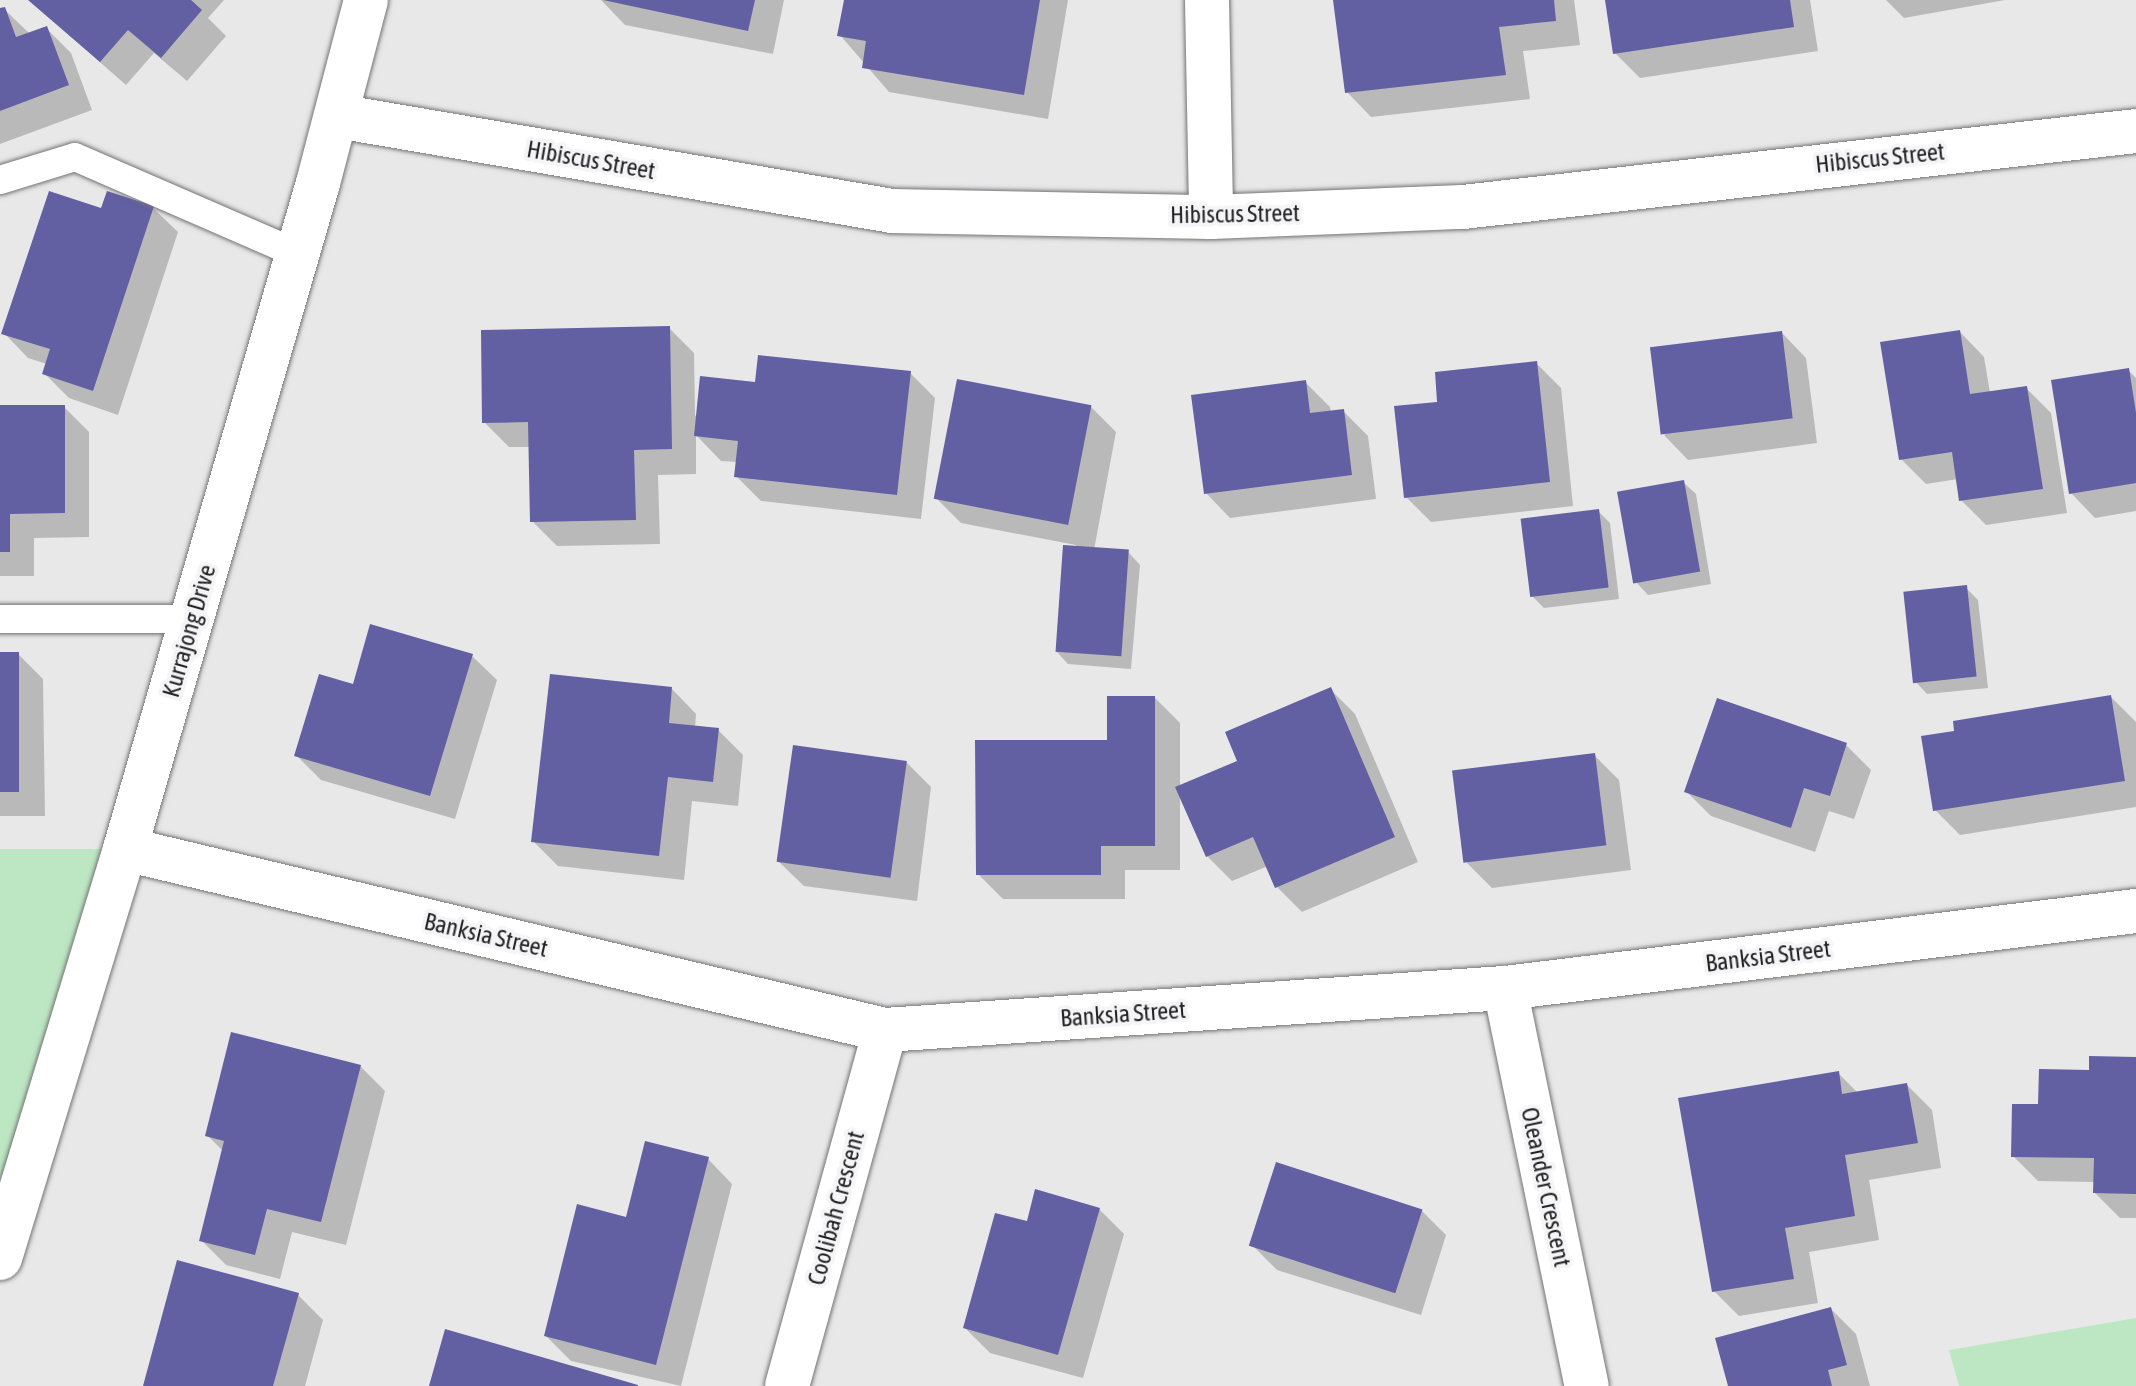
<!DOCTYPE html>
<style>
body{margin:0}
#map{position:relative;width:2136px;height:1386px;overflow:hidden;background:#e8e8e9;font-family:"Asap Condensed",sans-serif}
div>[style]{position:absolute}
.green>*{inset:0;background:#bde7c2}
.shadow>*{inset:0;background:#0003}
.building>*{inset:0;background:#625fa2;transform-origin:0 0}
.roads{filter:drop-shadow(0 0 2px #747476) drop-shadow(0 0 2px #747476)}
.lane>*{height:28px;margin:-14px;padding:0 14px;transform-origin:14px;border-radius:14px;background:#fff}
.street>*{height:44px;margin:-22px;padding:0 22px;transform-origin:22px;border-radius:22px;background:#fff}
span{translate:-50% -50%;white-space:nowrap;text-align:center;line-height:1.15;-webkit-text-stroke:8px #f5f5f7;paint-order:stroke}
.street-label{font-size:24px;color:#222}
</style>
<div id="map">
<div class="green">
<i style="clip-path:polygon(0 849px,125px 849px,0 1258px)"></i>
<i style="clip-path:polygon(2136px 1318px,2136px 1386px,1959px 1386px,1949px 1350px)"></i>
</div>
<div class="shadow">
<i style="clip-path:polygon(29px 0,224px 0,208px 18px,226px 36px,187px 81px,154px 53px,126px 85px)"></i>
<i style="clip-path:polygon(601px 0,784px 0,773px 54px,625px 25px)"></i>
<i style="clip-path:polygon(846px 0,1068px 0,1048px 119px,889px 92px,840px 35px)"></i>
<i style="clip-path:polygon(1335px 0,1574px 0,1580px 45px,1523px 51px,1530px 99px,1371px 117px,1347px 92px)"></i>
<i style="clip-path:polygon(1607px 0,1810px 0,1818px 51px,1640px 78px,1615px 53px)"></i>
<i style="clip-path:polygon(1886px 0,2005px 0,1904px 18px)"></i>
<i style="clip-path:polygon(4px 9px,30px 34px,46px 28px,71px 53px,92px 110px,0 144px,0 11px)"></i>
<i style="clip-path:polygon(153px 208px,178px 232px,118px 415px,69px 398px,44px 373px,47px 364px,28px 358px,4px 333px,103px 210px)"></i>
<i style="clip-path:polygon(669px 328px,694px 353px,695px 416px,757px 384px,910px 373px,935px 398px,921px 519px,761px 501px,736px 476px,738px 462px,721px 461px,696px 435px,696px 474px,658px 475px,660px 544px,557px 546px,532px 521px,530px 447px,509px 447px,484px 422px)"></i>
<i style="clip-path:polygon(1960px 332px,1984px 357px,1990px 393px,2026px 388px,2051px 413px,2067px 513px,1986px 525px,1961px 500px,1958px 479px,1926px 484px,1901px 459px)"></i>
<i style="clip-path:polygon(1782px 333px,1806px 358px,1817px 443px,1688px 460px,1664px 435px)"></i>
<i style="clip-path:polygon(1536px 363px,1561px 388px,1573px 506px,1431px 522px,1406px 497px,1440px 404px)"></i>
<i style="clip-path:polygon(2128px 370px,2136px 378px,2136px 511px,2095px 518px,2071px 493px)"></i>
<i style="clip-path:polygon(1305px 382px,1330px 407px,1331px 413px,1343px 411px,1368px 436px,1376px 499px,1230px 518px,1206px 493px)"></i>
<i style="clip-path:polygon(0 407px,64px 407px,89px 432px,89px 537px,34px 538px,34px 576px,0 576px)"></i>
<i style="clip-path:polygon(1091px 407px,1116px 432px,1094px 550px,1128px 552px,1140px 565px,1131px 669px,1068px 664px,1056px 651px,1076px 545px,961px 523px,936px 498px)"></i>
<i style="clip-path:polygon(1683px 482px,1696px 494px,1711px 584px,1648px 595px,1636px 582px)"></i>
<i style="clip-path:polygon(1598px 511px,1610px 523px,1619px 599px,1544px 608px,1532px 596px)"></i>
<i style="clip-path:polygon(1966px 588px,1978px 600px,1988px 688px,1927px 694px,1915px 681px)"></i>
<i style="clip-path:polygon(0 654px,18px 654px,43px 679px,45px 816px,0 816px)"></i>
<i style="clip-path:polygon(472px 656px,497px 680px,455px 819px,321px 780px,296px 755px,354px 687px)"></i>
<i style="clip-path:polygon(672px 689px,696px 714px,695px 728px,718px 730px,743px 755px,738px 806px,692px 801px,684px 880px,558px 866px,533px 841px)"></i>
<i style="clip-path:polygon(1330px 689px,1355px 714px,1418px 862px,1302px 912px,1277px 887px,1268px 866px,1232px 881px,1207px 856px,1180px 792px,1180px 870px,1125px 870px,1125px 899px,1003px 899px,978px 874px,1155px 698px,1180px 723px,1180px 787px,1240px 762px)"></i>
<i style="clip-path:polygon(2111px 697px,2136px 722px,2136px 807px,1960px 835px,1935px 810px)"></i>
<i style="clip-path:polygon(1846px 745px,1871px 770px,1854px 819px,1829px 811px,1815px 852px,1711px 816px,1686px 791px)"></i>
<i style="clip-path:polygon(1594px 755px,1619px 780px,1631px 870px,1492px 888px,1467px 863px)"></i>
<i style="clip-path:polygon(906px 762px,931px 787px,917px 901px,804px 886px,779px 862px)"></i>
<i style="clip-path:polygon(2136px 1059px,2136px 1218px,2120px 1218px,2095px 1193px,2095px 1182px,2038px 1181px,2013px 1156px,2040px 1106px,2091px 1072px)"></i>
<i style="clip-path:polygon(360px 1066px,385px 1091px,346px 1245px,292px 1232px,280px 1279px,226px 1265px,201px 1240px,223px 1151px,207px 1135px)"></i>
<i style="clip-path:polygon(1838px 1073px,1858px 1093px,1907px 1085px,1932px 1110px,1941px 1168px,1869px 1180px,1879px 1240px,1809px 1252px,1818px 1303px,1739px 1316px,1714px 1291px)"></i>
<i style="clip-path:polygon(708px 1159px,732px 1184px,681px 1386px,571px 1361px,546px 1336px)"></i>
<i style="clip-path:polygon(1099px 1209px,1124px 1234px,1083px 1378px,990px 1353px,965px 1328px)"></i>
<i style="clip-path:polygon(1421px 1210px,1446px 1235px,1421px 1315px,1277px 1270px,1252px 1245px)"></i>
<i style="clip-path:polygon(298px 1295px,323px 1320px,305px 1386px,145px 1386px)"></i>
<i style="clip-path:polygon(1831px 1309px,1856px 1334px,1870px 1386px,1730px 1386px)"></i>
</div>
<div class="building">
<i style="clip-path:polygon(28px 0,191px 0,202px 10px,161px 58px,128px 30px,100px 62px)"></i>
<i style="clip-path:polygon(603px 0,755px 0,748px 31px)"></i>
<i style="clip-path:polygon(844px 0,1040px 0,1024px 95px,862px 68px,866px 41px,837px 36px)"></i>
<i style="clip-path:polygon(1333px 0,1554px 0,1556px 21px,1499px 27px,1506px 75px,1345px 93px)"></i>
<i style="clip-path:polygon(1605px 0,1790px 0,1794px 27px,1613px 54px)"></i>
<i style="clip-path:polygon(5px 7px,16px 37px,47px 26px,69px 85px,0 111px,0 8px)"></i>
<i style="clip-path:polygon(49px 191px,101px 208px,107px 191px,154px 206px,93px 391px,42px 374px,50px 349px,1px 334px)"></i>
<i style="clip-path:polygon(670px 326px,672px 449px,634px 450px,636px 520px,530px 522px,528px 422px,482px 423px,481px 330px)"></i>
<i style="clip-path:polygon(1960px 330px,1970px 394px,2027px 386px,2043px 489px,1959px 501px,1952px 452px,1899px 460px,1880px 342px)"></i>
<i style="left:1782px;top:331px;width:88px;height:133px;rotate:83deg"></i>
<i style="clip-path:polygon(758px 355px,911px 371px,897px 495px,734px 477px,738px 441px,694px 436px,700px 376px,755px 382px)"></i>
<i style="clip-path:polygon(1537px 361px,1550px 482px,1404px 498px,1394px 406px,1437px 402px,1435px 372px)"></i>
<i style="clip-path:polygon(2129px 368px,2136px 413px,2136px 483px,2069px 494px,2051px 380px)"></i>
<i style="left:957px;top:379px;width:137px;height:122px;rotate:11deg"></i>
<i style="clip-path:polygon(1306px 380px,1310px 413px,1344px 409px,1352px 475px,1204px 494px,1191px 395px)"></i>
<i style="clip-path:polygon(0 405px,65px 405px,65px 513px,10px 514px,10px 552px,0 552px)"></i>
<i style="left:1684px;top:480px;width:93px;height:68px;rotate:80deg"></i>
<i style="left:1599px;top:509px;width:79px;height:79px;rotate:83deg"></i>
<i style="left:1063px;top:545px;width:66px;height:107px;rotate:4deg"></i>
<i style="left:1967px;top:585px;width:92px;height:64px;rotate:84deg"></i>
<i style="clip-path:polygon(370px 624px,473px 654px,430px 796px,294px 756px,319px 674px,353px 684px)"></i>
<i style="left:0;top:652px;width:19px;height:140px"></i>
<i style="clip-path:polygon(550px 674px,672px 687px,669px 723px,719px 728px,713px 782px,668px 777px,659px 856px,531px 842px)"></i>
<i style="clip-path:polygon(1331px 687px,1395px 837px,1275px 888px,1253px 837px,1206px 857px,1175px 787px,1237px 761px,1225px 732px)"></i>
<i style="clip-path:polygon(2111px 695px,2125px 781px,1933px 811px,1921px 736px,1954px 731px,1953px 721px)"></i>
<i style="clip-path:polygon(1107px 696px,1155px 696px,1155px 846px,1101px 846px,1101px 875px,976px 875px,975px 740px,1107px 740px)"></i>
<i style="clip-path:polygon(1717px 698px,1847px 743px,1830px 796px,1804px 788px,1791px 828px,1684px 792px)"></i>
<i style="left:793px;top:745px;width:115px;height:118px;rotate:8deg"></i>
<i style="left:1595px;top:753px;width:93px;height:144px;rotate:83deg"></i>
<i style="clip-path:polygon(231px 1032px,361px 1065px,321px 1222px,267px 1209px,255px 1255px,199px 1241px,224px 1141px,205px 1136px)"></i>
<i style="clip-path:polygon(2089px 1056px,2136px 1057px,2136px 1194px,2093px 1193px,2094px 1158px,2011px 1157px,2012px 1104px,2038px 1104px,2039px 1069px,2089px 1070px)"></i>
<i style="clip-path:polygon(1839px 1071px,1842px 1094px,1907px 1083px,1918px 1143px,1845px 1155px,1855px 1216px,1785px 1228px,1794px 1279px,1712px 1292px,1678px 1098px)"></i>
<i style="clip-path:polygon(645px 1141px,709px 1157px,656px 1365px,544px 1336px,577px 1204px,626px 1217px)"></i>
<i style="left:1276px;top:1162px;width:154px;height:88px;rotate:18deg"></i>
<i style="clip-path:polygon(1035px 1189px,1100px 1208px,1058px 1355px,963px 1328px,995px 1213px,1027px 1221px)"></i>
<i style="clip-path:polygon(177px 1260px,299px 1293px,273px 1386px,143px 1386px)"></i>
<i style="clip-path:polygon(1831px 1307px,1847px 1365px,1828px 1370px,1832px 1386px,1728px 1386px,1715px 1338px)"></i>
<i style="clip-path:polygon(445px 1329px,638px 1385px,638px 1386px,429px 1386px)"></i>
</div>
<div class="roads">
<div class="lane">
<i style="left:0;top:180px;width:78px;rotate:-17deg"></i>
<i style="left:75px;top:157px;width:243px;rotate:23.5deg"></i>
<i style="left:0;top:619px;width:192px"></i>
</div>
<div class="street">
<i style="left:1207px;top:0;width:217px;rotate:88.9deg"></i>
<i style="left:337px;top:116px;width:563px;rotate:9.71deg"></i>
<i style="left:892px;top:211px;width:319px;rotate:1.1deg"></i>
<i style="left:1211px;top:217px;width:252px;rotate:-2.3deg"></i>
<i style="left:1463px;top:207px;width:677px;rotate:-6.44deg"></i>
<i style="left:125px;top:849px;width:781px;rotate:13.4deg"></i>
<i style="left:885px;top:1030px;width:621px;rotate:-3.88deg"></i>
<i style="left:1505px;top:988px;width:636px;rotate:-6.96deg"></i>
<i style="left:1505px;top:988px;width:406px;rotate:78.4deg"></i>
<i style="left:0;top:1258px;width:428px;rotate:-73deg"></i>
<i style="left:125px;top:849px;width:693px;rotate:-73.84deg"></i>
<i style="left:318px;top:183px;width:189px;rotate:-75.3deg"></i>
<i style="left:787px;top:1386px;width:369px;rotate:-74.6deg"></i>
</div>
</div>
<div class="street-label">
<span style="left:1880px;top:158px;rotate:-6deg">Hibiscus Street</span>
<span style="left:591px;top:160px;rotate:10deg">Hibiscus Street</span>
<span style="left:1235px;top:214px;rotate:-1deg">Hibiscus Street</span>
<span style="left:189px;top:631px;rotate:-74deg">Kurrajong Drive</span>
<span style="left:486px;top:935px;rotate:13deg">Banksia Street</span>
<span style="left:1768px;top:956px;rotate:-7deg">Banksia Street</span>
<span style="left:1123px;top:1014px;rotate:-4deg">Banksia Street</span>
<span style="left:1546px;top:1187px;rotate:78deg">Oleander Crescent</span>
<span style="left:836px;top:1208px;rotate:-75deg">Coolibah Crescent</span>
</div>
</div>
